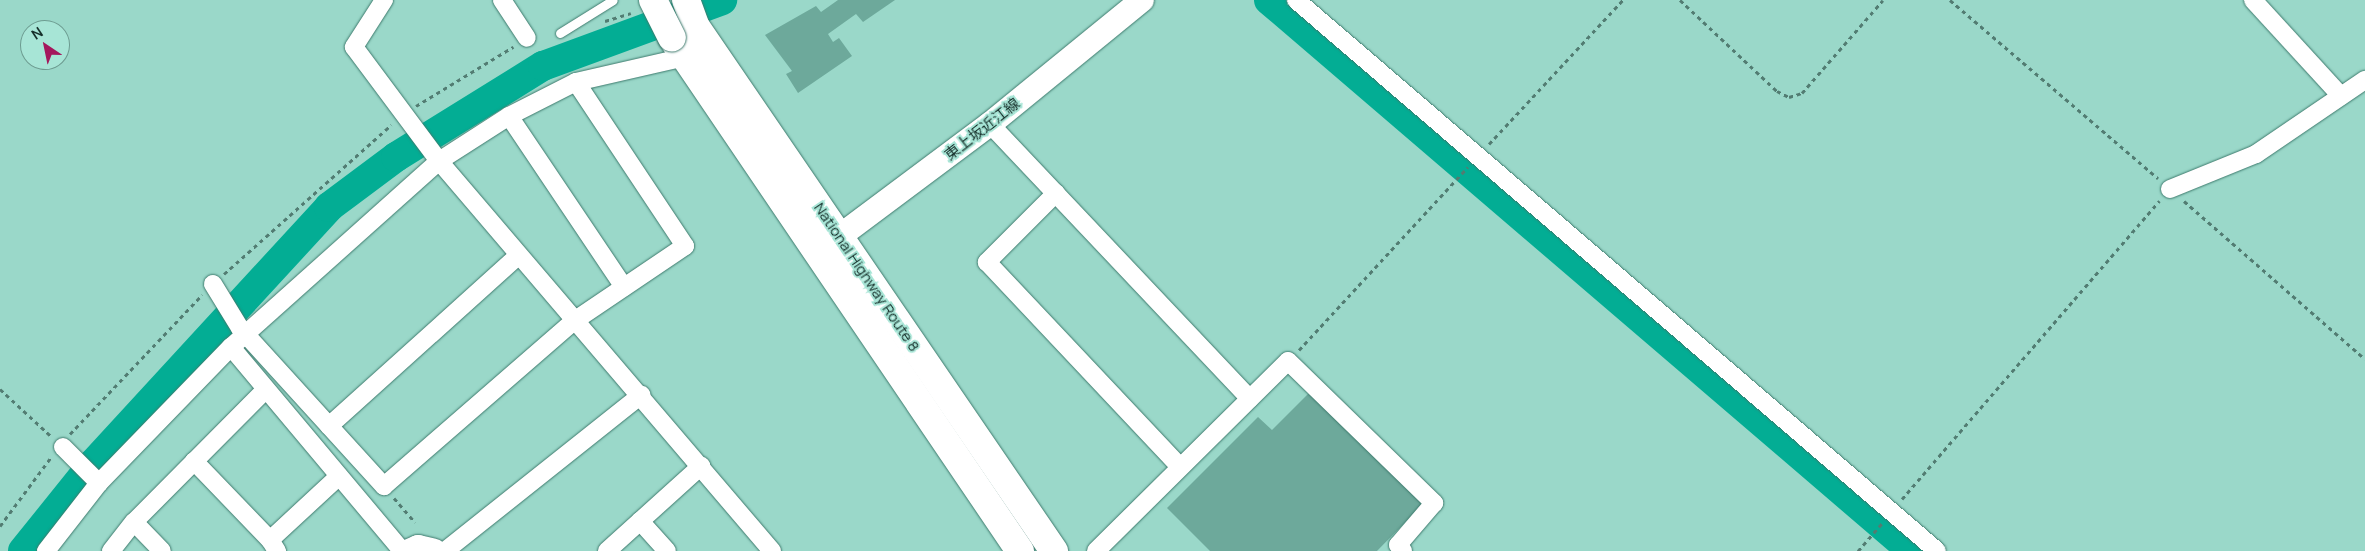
<!DOCTYPE html>
<meta charset="utf-8">
<style>
body{margin:0}
#map{position:relative;width:2365px;height:551px;overflow:hidden;background:#9ad8c9;font-family:Manrope,"Noto Sans JP",sans-serif}
div>[style]{position:absolute}
.river>*{height:30px;margin:-15px;padding:0 15px;transform-origin:15px;border-radius:15px;background:#03ad94}
.building>*{inset:0;background:#6da99b}
.path>*{height:3px;margin-top:-1.5px;transform-origin:0;background:repeating-linear-gradient(90deg,#527c72 0 4px,transparent 0 8px)}
.roads{filter:drop-shadow(0 0 1px #3e7a6d) drop-shadow(0 0 1px #3e7a6d)}
.lane>*{height:9px;margin:-4.5px;padding:0 4.5px;transform-origin:4.5px;border-radius:4.5px;background:#fff}
.street>*{height:18px;margin:-9px;padding:0 9px;transform-origin:9px;border-radius:9px;background:#fff}
.secondary>*{height:24px;margin:-12px;padding:0 12px;transform-origin:12px;border-radius:12px;background:#fff}
.highway>*{height:28px;margin:-14px;padding:0 14px;transform-origin:14px;border-radius:14px;background:#fff}
.bridges{filter:drop-shadow(0 0 1px #3e7a6d) drop-shadow(0 0 1px #3e7a6d)}
.highway-bridge>*{height:28px;margin:-14px;padding:0 14px;transform-origin:14px;border-radius:14px;background:#fff}
span{translate:-50% -50%;white-space:nowrap;text-align:center;line-height:1.15;-webkit-text-stroke:4px #a7e5d6;paint-order:stroke}
.street-label{font-size:15px;color:#162f2a}
.north{position:absolute;left:20px;top:20px;width:50px;height:50px;box-sizing:border-box;background:#a7e5d6;border:1px solid #6d9c91;border-radius:50%;rotate:326deg;font-size:14px;font-weight:700;line-height:20px;text-align:center;color:#162f2a}
.north::after{content:'';display:block;margin:auto;width:18px;height:22px;background:#a4175c;clip-path:polygon(50% 0,100% 100%,50% 72%,0 100%)}
</style>
<div id="map">
<div class="river">
<i style="left:1269px;top:0;width:847px;rotate:40.59deg"></i>
<i style="left:23px;top:551px;width:112px;rotate:-51.2deg"></i>
<i style="left:93px;top:464px;width:349px;rotate:-47.4deg"></i>
<i style="left:329px;top:207px;width:84px;rotate:-36.7deg"></i>
<i style="left:396px;top:157px;width:173px;rotate:-31.8deg"></i>
<i style="left:543px;top:66px;width:191px;rotate:-20.2deg"></i>
</div>
<div class="building">
<i style="clip-path:polygon(838px 0,895px 0,863px 22px,856px 14px,828px 34px,833px 42px,839px 38px,852px 56px,798px 93px,786px 74px,792px 71px,765px 35px,816px 6px,821px 12px)"></i>
<i style="clip-path:polygon(1310px 392px,1423px 504px,1377px 551px,1210px 551px,1167px 508px,1258px 417px,1272px 430px)"></i>
</div>
<div class="path">
<i style="left:1680px;top:0;width:133px;rotate:43.2deg"></i>
<i style="left:1777px;top:91px;width:13px;rotate:27deg"></i>
<i style="left:1789px;top:97px;width:14px;rotate:-17deg"></i>
<i style="left:1802px;top:93px;width:123px;rotate:-48.9deg"></i>
<i style="left:1950px;top:0;width:274px;rotate:40.6deg"></i>
<i style="left:605px;top:21px;width:27px;rotate:-17deg"></i>
<i style="left:416px;top:106px;width:114px;rotate:-31.3deg"></i>
<i style="left:1489px;top:144px;width:197px;rotate:-47.1deg"></i>
<i style="left:2184px;top:201px;width:240px;rotate:41.1deg"></i>
<i style="left:224px;top:274px;width:224px;rotate:-41.7deg"></i>
<i style="left:1299px;top:350px;width:249px;rotate:-47.3deg"></i>
<i style="left:0;top:389px;width:69px;rotate:42.7deg"></i>
<i style="left:70px;top:434px;width:192px;rotate:-46.5deg"></i>
<i style="left:394px;top:498px;width:32px;rotate:49deg"></i>
<i style="left:1902px;top:499px;width:394px;rotate:-49.2deg"></i>
<i style="left:0;top:526px;width:87px;rotate:-53.4deg"></i>
<i style="left:1858px;top:551px;width:37px;rotate:-49deg"></i>
</div>
<div class="roads">
<div class="lane">
<i style="left:560px;top:33px;width:62px;rotate:-31.9deg"></i>
</div>
<div class="street">
<i style="left:384px;top:0;width:56px;rotate:122.6deg"></i>
<i style="left:354px;top:47px;width:142px;rotate:53.3deg"></i>
<i style="left:439px;top:161px;width:513px;rotate:49.51deg"></i>
<i style="left:502px;top:0;width:45px;rotate:56.7deg"></i>
<i style="left:1296px;top:0;width:845px;rotate:40.68deg"></i>
<i style="left:2253px;top:0;width:130px;rotate:47.5deg"></i>
<i style="left:509px;top:116px;width:206px;rotate:56.1deg"></i>
<i style="left:990px;top:124px;width:378px;rotate:46.6deg"></i>
<i style="left:2170px;top:189px;width:93px;rotate:-22.1deg"></i>
<i style="left:2256px;top:154px;width:132px;rotate:-34.2deg"></i>
<i style="left:1056px;top:193px;width:98px;rotate:135deg"></i>
<i style="left:987px;top:262px;width:280px;rotate:46.7deg"></i>
<i style="left:213px;top:284px;width:52px;rotate:58.5deg"></i>
<i style="left:240px;top:328px;width:214px;rotate:47.7deg"></i>
<i style="left:384px;top:486px;width:252px;rotate:-41deg"></i>
<i style="left:574px;top:321px;width:134px;rotate:-34deg"></i>
<i style="left:685px;top:246px;width:197px;rotate:-123.6deg"></i>
<i style="left:231px;top:347px;width:266px;rotate:50deg"></i>
<i style="left:329px;top:426px;width:254px;rotate:-42deg"></i>
<i style="left:63px;top:447px;width:51px;rotate:45deg"></i>
<i style="left:194px;top:461px;width:110px;rotate:46.1deg"></i>
<i style="left:640px;top:521px;width:40px;rotate:48deg"></i>
<i style="left:134px;top:522px;width:187px;rotate:-45.2deg"></i>
<i style="left:46px;top:551px;width:86px;rotate:-52.1deg"></i>
<i style="left:99px;top:483px;width:190px;rotate:-45.9deg"></i>
<i style="left:231px;top:347px;width:279px;rotate:-41.8deg"></i>
<i style="left:439px;top:161px;width:83px;rotate:-32.7deg"></i>
<i style="left:509px;top:116px;width:75px;rotate:-26.9deg"></i>
<i style="left:576px;top:82px;width:112px;rotate:-12.9deg"></i>
<i style="left:111px;top:551px;width:37px;rotate:-52deg"></i>
<i style="left:134px;top:522px;width:40px;rotate:46deg"></i>
<i style="left:277px;top:551px;width:13px;rotate:-122deg"></i>
<i style="left:270px;top:540px;width:94px;rotate:-42.8deg"></i>
<i style="left:445px;top:551px;width:251px;rotate:-38.5deg"></i>
<i style="left:607px;top:551px;width:127px;rotate:-42.1deg"></i>
<i style="left:1096px;top:551px;width:270px;rotate:-44.7deg"></i>
<i style="left:1288px;top:361px;width:204px;rotate:44.2deg"></i>
<i style="left:1434px;top:503px;width:55px;rotate:130.6deg"></i>
<i style="left:1398px;top:545px;width:8px;rotate:50deg"></i>
</div>
<div class="secondary">
<i style="left:824px;top:248px;width:207px;rotate:-36.8deg"></i>
<i style="left:990px;top:124px;width:196px;rotate:-39.2deg"></i>
<i style="left:409px;top:551px;width:10px;rotate:-24deg"></i>
<i style="left:418px;top:547px;width:17px;rotate:13deg"></i>
</div>
<div class="highway">
<i style="left:686px;top:0;width:29px;rotate:70deg"></i>
<i style="left:696px;top:27px;width:635px;rotate:55.66deg"></i>
<i style="left:672px;top:38px;width:620px;rotate:55.85deg"></i>
</div>
</div>
<div class="bridges">
<div class="highway-bridge">
<i style="left:653px;top:0;width:42px;rotate:63.4deg"></i>
</div>
</div>
<div class="street-label">
<span style="left:982px;top:129px;rotate:-38deg">東上坂近江線</span>
<span style="left:867px;top:277px;rotate:56deg">National Highway Route 8</span>
</div>
<div class="north">N</div>
</div>
